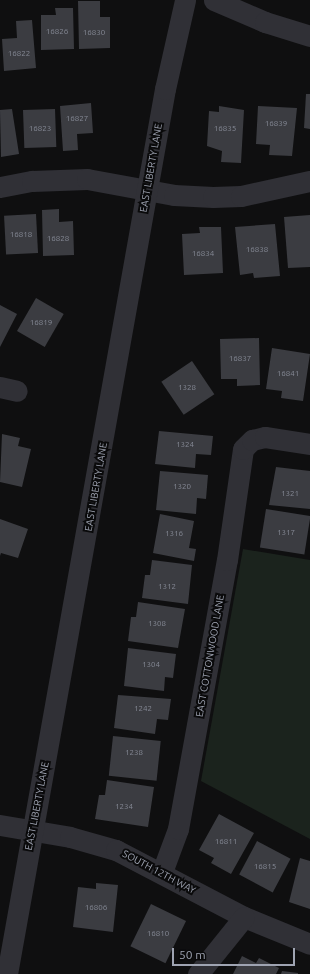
<!DOCTYPE html>
<style>
body{margin:0}
#map{position:relative;width:310px;height:974px;overflow:hidden;background:#0f0f10;font-family:Ubuntu,sans-serif}
div>[style]{position:absolute}
.green>*{inset:0;background:#1b231d}
.building>*{inset:0;background:#3b3c41;transform-origin:0 0}
.minor>*{height:21px;margin:-10.5px;padding:0 10.5px;transform-origin:10.5px;border-radius:10.5px;background:#303036}
span{translate:-50% -50%;white-space:nowrap;text-align:center;line-height:1.15;-webkit-text-stroke:4px #0a0a0b;paint-order:stroke}
.number-label{font-size:8px;color:#868a96}
.number-label span{-webkit-text-stroke-width:0}
.street-label{font-size:10px;color:#9fa4b2}
.scale{position:absolute;left:172px;top:948px;width:123px;height:18px;box-sizing:border-box;border:2px solid #9fa4b2;border-top:0;padding-left:5px;font-size:12px;line-height:14px;white-space:nowrap;color:#9fa4b2;-webkit-text-stroke:3px #0a0a0b;paint-order:stroke}
</style>
<div id="map">
<div class="green">
<i style="clip-path:polygon(243px 549px,310px 560px,310px 839px,201px 781px)"></i>
</div>
<div class="building">
<i style="clip-path:polygon(78px 1px,100px 1px,100px 17px,110px 17px,110px 48px,79px 49px)"></i>
<i style="clip-path:polygon(55px 8px,73px 8px,74px 49px,41px 50px,41px 15px,56px 15px)"></i>
<i style="clip-path:polygon(32px 20px,36px 68px,4px 71px,2px 39px,17px 38px,16px 21px)"></i>
<i style="clip-path:polygon(306px 94px,310px 94px,310px 129px,304px 128px)"></i>
<i style="clip-path:polygon(91px 103px,93px 133px,77px 134px,78px 150px,63px 151px,60px 106px)"></i>
<i style="clip-path:polygon(219px 106px,244px 110px,241px 163px,221px 162px,222px 151px,207px 146px,209px 111px,219px 112px)"></i>
<i style="clip-path:polygon(258px 106px,297px 108px,292px 156px,269px 155px,270px 145px,256px 144px)"></i>
<i style="clip-path:polygon(12px 109px,19px 154px,1px 157px,0 110px)"></i>
<i style="left:55px;top:109px;width:38px;height:32px;rotate:88deg"></i>
<i style="clip-path:polygon(59px 209px,59px 222px,73px 221px,74px 255px,43px 256px,42px 210px)"></i>
<i style="left:36px;top:214px;width:39px;height:32px;rotate:87deg"></i>
<i style="clip-path:polygon(310px 215px,310px 267px,288px 268px,284px 217px)"></i>
<i style="clip-path:polygon(275px 224px,280px 276px,254px 278px,253px 273px,240px 275px,235px 227px)"></i>
<i style="clip-path:polygon(199px 227px,221px 227px,223px 273px,184px 275px,182px 234px,200px 233px)"></i>
<i style="left:36px;top:298px;width:32px;height:38px;rotate:30deg"></i>
<i style="clip-path:polygon(0 305px,17px 314px,0 347px)"></i>
<i style="clip-path:polygon(259px 338px,260px 385px,237px 386px,237px 379px,221px 379px,220px 339px)"></i>
<i style="clip-path:polygon(272px 348px,310px 354px,303px 401px,281px 398px,282px 391px,266px 389px)"></i>
<i style="left:192px;top:361px;width:40px;height:37px;rotate:56deg"></i>
<i style="clip-path:polygon(159px 431px,213px 436px,211px 455px,196px 454px,195px 468px,155px 464px)"></i>
<i style="clip-path:polygon(2px 434px,20px 438px,18px 446px,31px 449px,22px 487px,0 482px)"></i>
<i style="clip-path:polygon(276px 467px,310px 471px,310px 509px,269px 505px)"></i>
<i style="clip-path:polygon(160px 471px,208px 475px,206px 499px,197px 498px,196px 514px,156px 510px)"></i>
<i style="left:266px;top:509px;width:45px;height:39px;rotate:9deg"></i>
<i style="clip-path:polygon(160px 514px,194px 521px,189px 548px,196px 549px,194px 561px,153px 553px)"></i>
<i style="clip-path:polygon(0 519px,28px 529px,18px 558px,1px 553px,0 556px)"></i>
<i style="clip-path:polygon(152px 560px,192px 565px,188px 604px,142px 598px,145px 575px,150px 575px)"></i>
<i style="clip-path:polygon(138px 602px,185px 609px,178px 648px,128px 641px,131px 617px,136px 617px)"></i>
<i style="clip-path:polygon(128px 648px,176px 654px,173px 678px,165px 677px,164px 691px,124px 686px)"></i>
<i style="clip-path:polygon(118px 695px,171px 699px,168px 720px,157px 719px,155px 734px,114px 728px)"></i>
<i style="left:113px;top:736px;width:48px;height:40px;rotate:6deg"></i>
<i style="clip-path:polygon(107px 780px,154px 787px,148px 827px,95px 819px,99px 795px,105px 795px)"></i>
<i style="clip-path:polygon(219px 814px,254px 833px,231px 874px,211px 863px,214px 858px,199px 850px)"></i>
<i style="left:257px;top:841px;width:38px;height:38px;rotate:28deg"></i>
<i style="clip-path:polygon(300px 858px,310px 861px,310px 909px,289px 902px)"></i>
<i style="clip-path:polygon(96px 883px,118px 885px,113px 932px,73px 927px,78px 887px,96px 889px)"></i>
<i style="left:151px;top:904px;width:39px;height:47px;rotate:26deg"></i>
<i style="clip-path:polygon(242px 956px,256px 963px,259px 958px,279px 968px,276px 974px,233px 974px)"></i>
<i style="clip-path:polygon(282px 971px,298px 973px,298px 974px,281px 974px)"></i>
</div>
<div class="minor">
<i style="left:214px;top:0;width:56px;rotate:23.3deg"></i>
<i style="left:265px;top:22px;width:47px;rotate:17.3deg"></i>
<i style="left:0;top:187px;width:33px;rotate:-11deg"></i>
<i style="left:32px;top:181px;width:55px;rotate:-2.1deg"></i>
<i style="left:87px;top:179px;width:88px;rotate:10.4deg"></i>
<i style="left:174px;top:195px;width:39px;rotate:3deg"></i>
<i style="left:213px;top:197px;width:28px;rotate:-2deg"></i>
<i style="left:241px;top:196px;width:71px;rotate:-12.3deg"></i>
<i style="left:0;top:387px;width:17px;rotate:13deg"></i>
<i style="left:0;top:825px;width:71px;rotate:9.7deg"></i>
<i style="left:70px;top:837px;width:48px;rotate:15.8deg"></i>
<i style="left:116px;top:850px;width:144px;rotate:27.6deg"></i>
<i style="left:244px;top:917px;width:71px;rotate:22.2deg"></i>
<i style="left:162px;top:872px;width:46px;rotate:-69.6deg"></i>
<i style="left:178px;top:829px;width:273px;rotate:-79.7deg"></i>
<i style="left:227px;top:560px;width:112px;rotate:-81.8deg"></i>
<i style="left:243px;top:449px;width:13px;rotate:-45deg"></i>
<i style="left:252px;top:440px;width:13px;rotate:-13deg"></i>
<i style="left:265px;top:437px;width:46px;rotate:8.8deg"></i>
<i style="left:7px;top:974px;width:899px;rotate:-79.88deg"></i>
<i style="left:165px;top:89px;width:91px;rotate:-77.3deg"></i>
<i style="left:198px;top:974px;width:73px;rotate:-51.1deg"></i>
</div>
<div class="number-label">
<span style="left:57px;top:32px">16826</span>
<span style="left:94px;top:33px">16830</span>
<span style="left:19px;top:54px">16822</span>
<span style="left:77px;top:119px">16827</span>
<span style="left:276px;top:124px">16839</span>
<span style="left:40px;top:129px">16823</span>
<span style="left:225px;top:129px">16835</span>
<span style="left:21px;top:235px">16818</span>
<span style="left:58px;top:239px">16828</span>
<span style="left:257px;top:250px">16838</span>
<span style="left:203px;top:254px">16834</span>
<span style="left:41px;top:323px">16819</span>
<span style="left:240px;top:359px">16837</span>
<span style="left:288px;top:374px">16841</span>
<span style="left:187px;top:388px">1328</span>
<span style="left:185px;top:445px">1324</span>
<span style="left:182px;top:487px">1320</span>
<span style="left:290px;top:494px">1321</span>
<span style="left:286px;top:533px">1317</span>
<span style="left:174px;top:534px">1316</span>
<span style="left:167px;top:587px">1312</span>
<span style="left:157px;top:624px">1308</span>
<span style="left:151px;top:665px">1304</span>
<span style="left:143px;top:709px">1242</span>
<span style="left:134px;top:753px">1238</span>
<span style="left:124px;top:807px">1234</span>
<span style="left:226px;top:842px">16811</span>
<span style="left:265px;top:867px">16815</span>
<span style="left:96px;top:908px">16806</span>
<span style="left:158px;top:934px">16810</span>
</div>
<div class="street-label">
<span style="left:151px;top:168px;rotate:-80deg">EAST LIBERTY LANE</span>
<span style="left:96px;top:487px;rotate:-80deg">EAST LIBERTY LANE</span>
<span style="left:210px;top:656px;rotate:-80deg">EAST COTTONWOOD LANE</span>
<span style="left:37px;top:806px;rotate:-79deg">EAST LIBERTY LANE</span>
<span style="left:159px;top:872px;rotate:28deg">SOUTH 12TH WAY</span>
</div>
<div class="scale">50 m</div>
</div>
